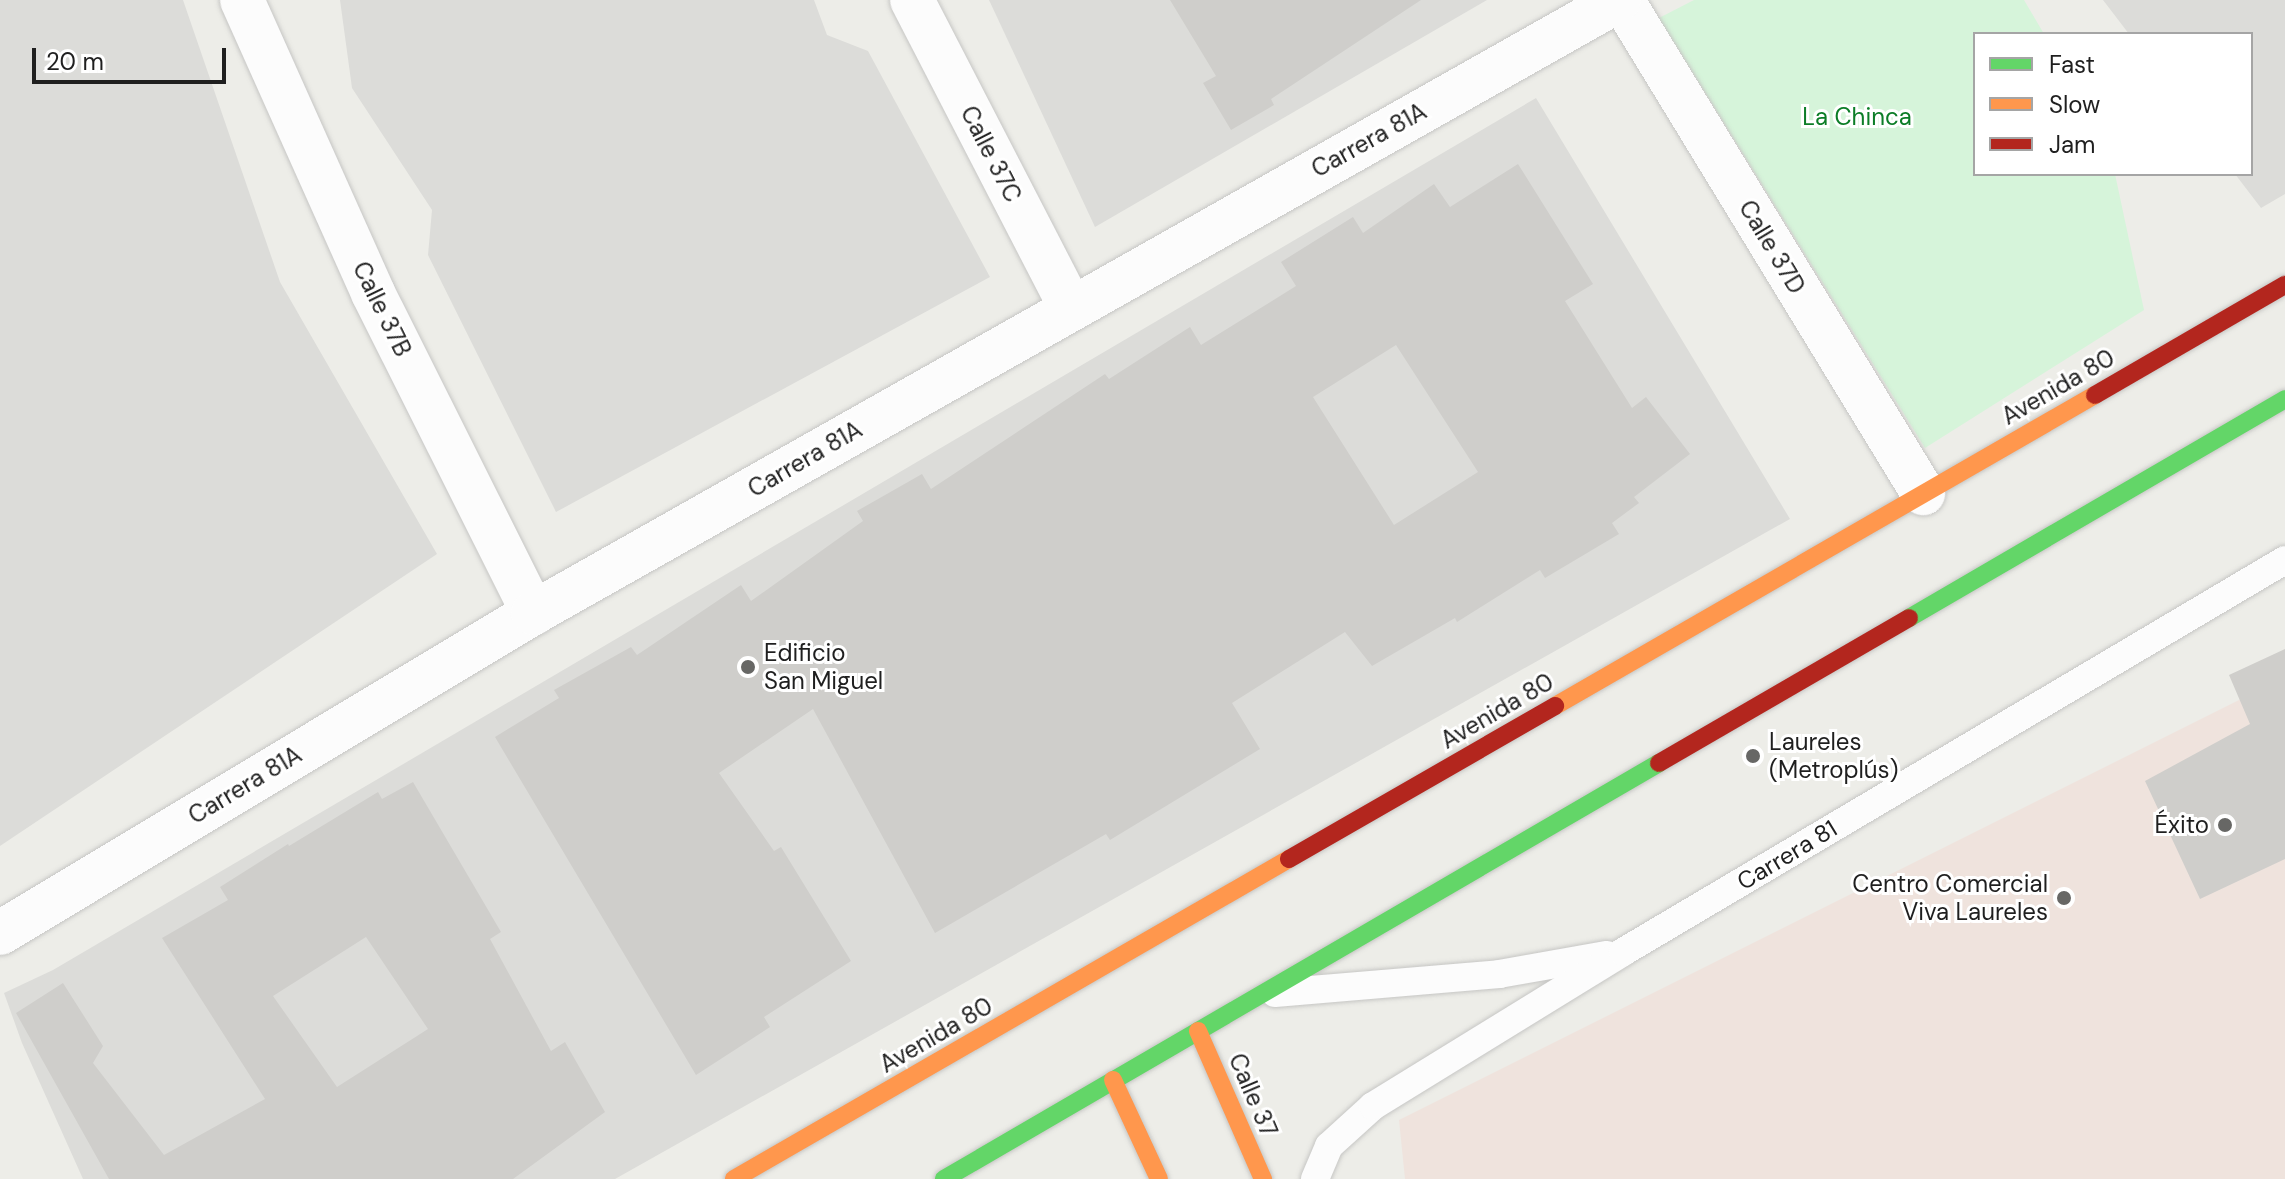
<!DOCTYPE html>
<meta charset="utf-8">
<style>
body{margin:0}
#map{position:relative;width:2285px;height:1179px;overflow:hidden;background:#edede8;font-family:"DM Sans",sans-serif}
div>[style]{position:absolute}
.residential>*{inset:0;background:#dcdcd9}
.commercial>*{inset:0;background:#efe3dd}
.park>*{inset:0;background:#d6f4da}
.building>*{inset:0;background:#cfcecb}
.roads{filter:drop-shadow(0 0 2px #c6c6c4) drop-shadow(0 0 2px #c6c6c4)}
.lane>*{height:28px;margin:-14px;padding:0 14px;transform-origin:14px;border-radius:14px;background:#fcfcfc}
.street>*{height:44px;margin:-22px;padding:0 22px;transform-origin:22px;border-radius:22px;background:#fcfcfc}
.fast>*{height:18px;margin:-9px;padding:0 9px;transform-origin:9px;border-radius:9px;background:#63d668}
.slow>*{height:18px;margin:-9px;padding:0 9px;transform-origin:9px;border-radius:9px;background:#ff974d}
.jam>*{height:18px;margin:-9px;padding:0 9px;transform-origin:9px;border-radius:9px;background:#b3261e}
.dots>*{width:22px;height:22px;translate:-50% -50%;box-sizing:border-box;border:4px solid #fff;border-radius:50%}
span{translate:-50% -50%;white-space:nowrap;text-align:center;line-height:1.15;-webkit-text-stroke:6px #fff;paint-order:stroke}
.park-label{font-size:24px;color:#0c7d27}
.street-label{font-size:24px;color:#1f1f1f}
.poi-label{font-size:24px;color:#1f1f1f}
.left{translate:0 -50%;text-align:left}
.right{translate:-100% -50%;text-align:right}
.legend{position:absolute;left:1973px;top:32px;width:280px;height:144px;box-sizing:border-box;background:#fff;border:2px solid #a5a5a5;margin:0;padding:10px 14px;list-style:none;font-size:24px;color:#1f1f1f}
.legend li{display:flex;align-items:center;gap:16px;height:40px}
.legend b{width:40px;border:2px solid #a5a5a5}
.scale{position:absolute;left:32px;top:48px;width:194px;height:36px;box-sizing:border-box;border:4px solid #1f1f1f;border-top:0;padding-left:10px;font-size:24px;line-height:28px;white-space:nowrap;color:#1f1f1f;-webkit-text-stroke:6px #fff;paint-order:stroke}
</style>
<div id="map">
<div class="residential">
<i style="clip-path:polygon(0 0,183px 0,280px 282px,437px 554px,0 846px)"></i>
<i style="clip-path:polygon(340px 0,814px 0,827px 35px,868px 51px,990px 277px,556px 512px,428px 255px,432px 210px,352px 88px)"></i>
<i style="clip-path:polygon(989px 0,1487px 0,1095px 227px)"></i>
<i style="clip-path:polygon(2103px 0,2285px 0,2285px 194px,2261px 208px,2235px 174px,2251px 174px,2251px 34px,2129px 34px)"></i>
<i style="clip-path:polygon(1536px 98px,1790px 519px,615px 1179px,83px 1179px,22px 1043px,4px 993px,53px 970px)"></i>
</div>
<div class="commercial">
<i style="clip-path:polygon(2285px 677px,2285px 1179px,1405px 1179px,1399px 1120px)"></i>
</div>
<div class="park">
<i style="clip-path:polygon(1694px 0,2024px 0,2044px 34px,1975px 34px,1975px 174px,2115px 174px,2144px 310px,1925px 448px,1659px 18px)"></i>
</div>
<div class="building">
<i style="clip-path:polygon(1170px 0,1421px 0,1271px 99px,1274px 105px,1231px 130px,1203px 83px,1216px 76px)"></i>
<i style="clip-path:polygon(evenodd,1518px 164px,1593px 284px,1565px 301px,1632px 408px,1646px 397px,1690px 454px,1634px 497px,1639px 503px,1612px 523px,1619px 534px,1545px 578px,1540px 570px,1457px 622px,1455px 618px,1372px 666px,1345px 632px,1232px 703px,1260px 749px,1110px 840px,1106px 834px,935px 933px,813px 709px,719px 773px,774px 851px,781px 847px,851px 961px,764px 1017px,770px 1027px,696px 1075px,495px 737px,559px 698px,554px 690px,631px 647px,637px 655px,741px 585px,751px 601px,863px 521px,857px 511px,922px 474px,931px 489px,1105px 374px,1109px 379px,1190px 327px,1201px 345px,1296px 286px,1281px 262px,1353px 217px,1363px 233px,1434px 184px,1450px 207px,1518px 164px,1396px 345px,1478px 472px,1394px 525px,1313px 397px,1396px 345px)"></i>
<i style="clip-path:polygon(2285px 649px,2285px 859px,2200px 899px,2145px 781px,2250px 724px,2229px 675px)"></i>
<i style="clip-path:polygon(evenodd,413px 782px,501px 932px,490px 939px,551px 1051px,565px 1042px,605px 1112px,513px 1179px,109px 1179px,16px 1013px,63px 983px,103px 1046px,93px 1063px,164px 1155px,265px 1099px,162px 938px,228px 900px,220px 887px,288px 844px,289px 846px,378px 792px,382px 799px,413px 782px,366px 937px,428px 1029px,337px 1087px,273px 996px,366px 937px)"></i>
</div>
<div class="roads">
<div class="lane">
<i style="left:1275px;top:993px;width:225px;rotate:-4.8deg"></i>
<i style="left:1499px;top:974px;width:110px;rotate:-10deg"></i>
<i style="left:1315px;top:1179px;width:36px;rotate:-67deg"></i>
<i style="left:1329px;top:1146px;width:59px;rotate:-42.3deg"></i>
<i style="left:1373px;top:1106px;width:294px;rotate:-31.6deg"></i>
<i style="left:1623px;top:952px;width:769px;rotate:-30.63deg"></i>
</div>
<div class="street">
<i style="left:242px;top:0;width:321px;rotate:65.9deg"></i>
<i style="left:373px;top:293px;width:358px;rotate:63.4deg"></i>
<i style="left:912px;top:0;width:347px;rotate:62.7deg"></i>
<i style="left:1622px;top:0;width:578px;rotate:58.59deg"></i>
<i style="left:0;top:933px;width:622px;rotate:-30.98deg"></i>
<i style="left:533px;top:613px;width:1247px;rotate:-29.44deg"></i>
</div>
<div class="fast">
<i style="left:1909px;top:618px;width:435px;rotate:-30.2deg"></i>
<i style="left:944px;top:1179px;width:827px;rotate:-30.19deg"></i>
</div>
<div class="slow">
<i style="left:1555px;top:706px;width:623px;rotate:-29.94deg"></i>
<i style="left:1198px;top:1031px;width:162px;rotate:66.3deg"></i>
<i style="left:1113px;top:1080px;width:109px;rotate:65.1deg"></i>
<i style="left:734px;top:1179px;width:641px;rotate:-29.97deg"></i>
</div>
<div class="jam">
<i style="left:2095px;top:395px;width:220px;rotate:-30.1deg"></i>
<i style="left:1659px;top:763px;width:289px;rotate:-30.1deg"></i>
<i style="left:1289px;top:859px;width:307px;rotate:-29.9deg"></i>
</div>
</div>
<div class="dots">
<i style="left:748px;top:667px;background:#676765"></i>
<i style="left:1753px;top:756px;background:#676765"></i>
<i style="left:2225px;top:825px;background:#676765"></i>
<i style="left:2064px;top:898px;background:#676765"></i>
</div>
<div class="park-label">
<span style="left:1857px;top:117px">La Chinca</span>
</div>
<div class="street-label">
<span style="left:1369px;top:140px;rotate:-29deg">Carrera 81A</span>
<span style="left:991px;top:154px;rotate:63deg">Calle 37C</span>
<span style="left:1772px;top:247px;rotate:59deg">Calle 37D</span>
<span style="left:382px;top:309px;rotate:64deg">Calle 37B</span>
<span style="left:2058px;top:387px;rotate:-30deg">Avenida 80</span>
<span style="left:805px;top:459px;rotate:-30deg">Carrera 81A</span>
<span style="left:1497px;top:711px;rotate:-30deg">Avenida 80</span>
<span style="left:245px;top:785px;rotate:-31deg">Carrera 81A</span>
<span style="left:1787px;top:855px;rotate:-31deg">Carrera 81</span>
<span style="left:936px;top:1035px;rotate:-30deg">Avenida 80</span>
<span style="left:1253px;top:1095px;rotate:67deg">Calle 37</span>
</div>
<div class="poi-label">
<span class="left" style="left:764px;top:667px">Edificio<br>San Miguel</span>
<span class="left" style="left:1769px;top:756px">Laureles<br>(Metroplús)</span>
<span class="right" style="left:2209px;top:825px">Éxito</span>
<span class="right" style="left:2048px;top:898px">Centro Comercial<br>Viva Laureles</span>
</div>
<ul class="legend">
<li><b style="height:10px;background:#63d668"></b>Fast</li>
<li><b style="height:10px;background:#ff974d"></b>Slow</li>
<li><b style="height:10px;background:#b3261e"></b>Jam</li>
</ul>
<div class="scale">20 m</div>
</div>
